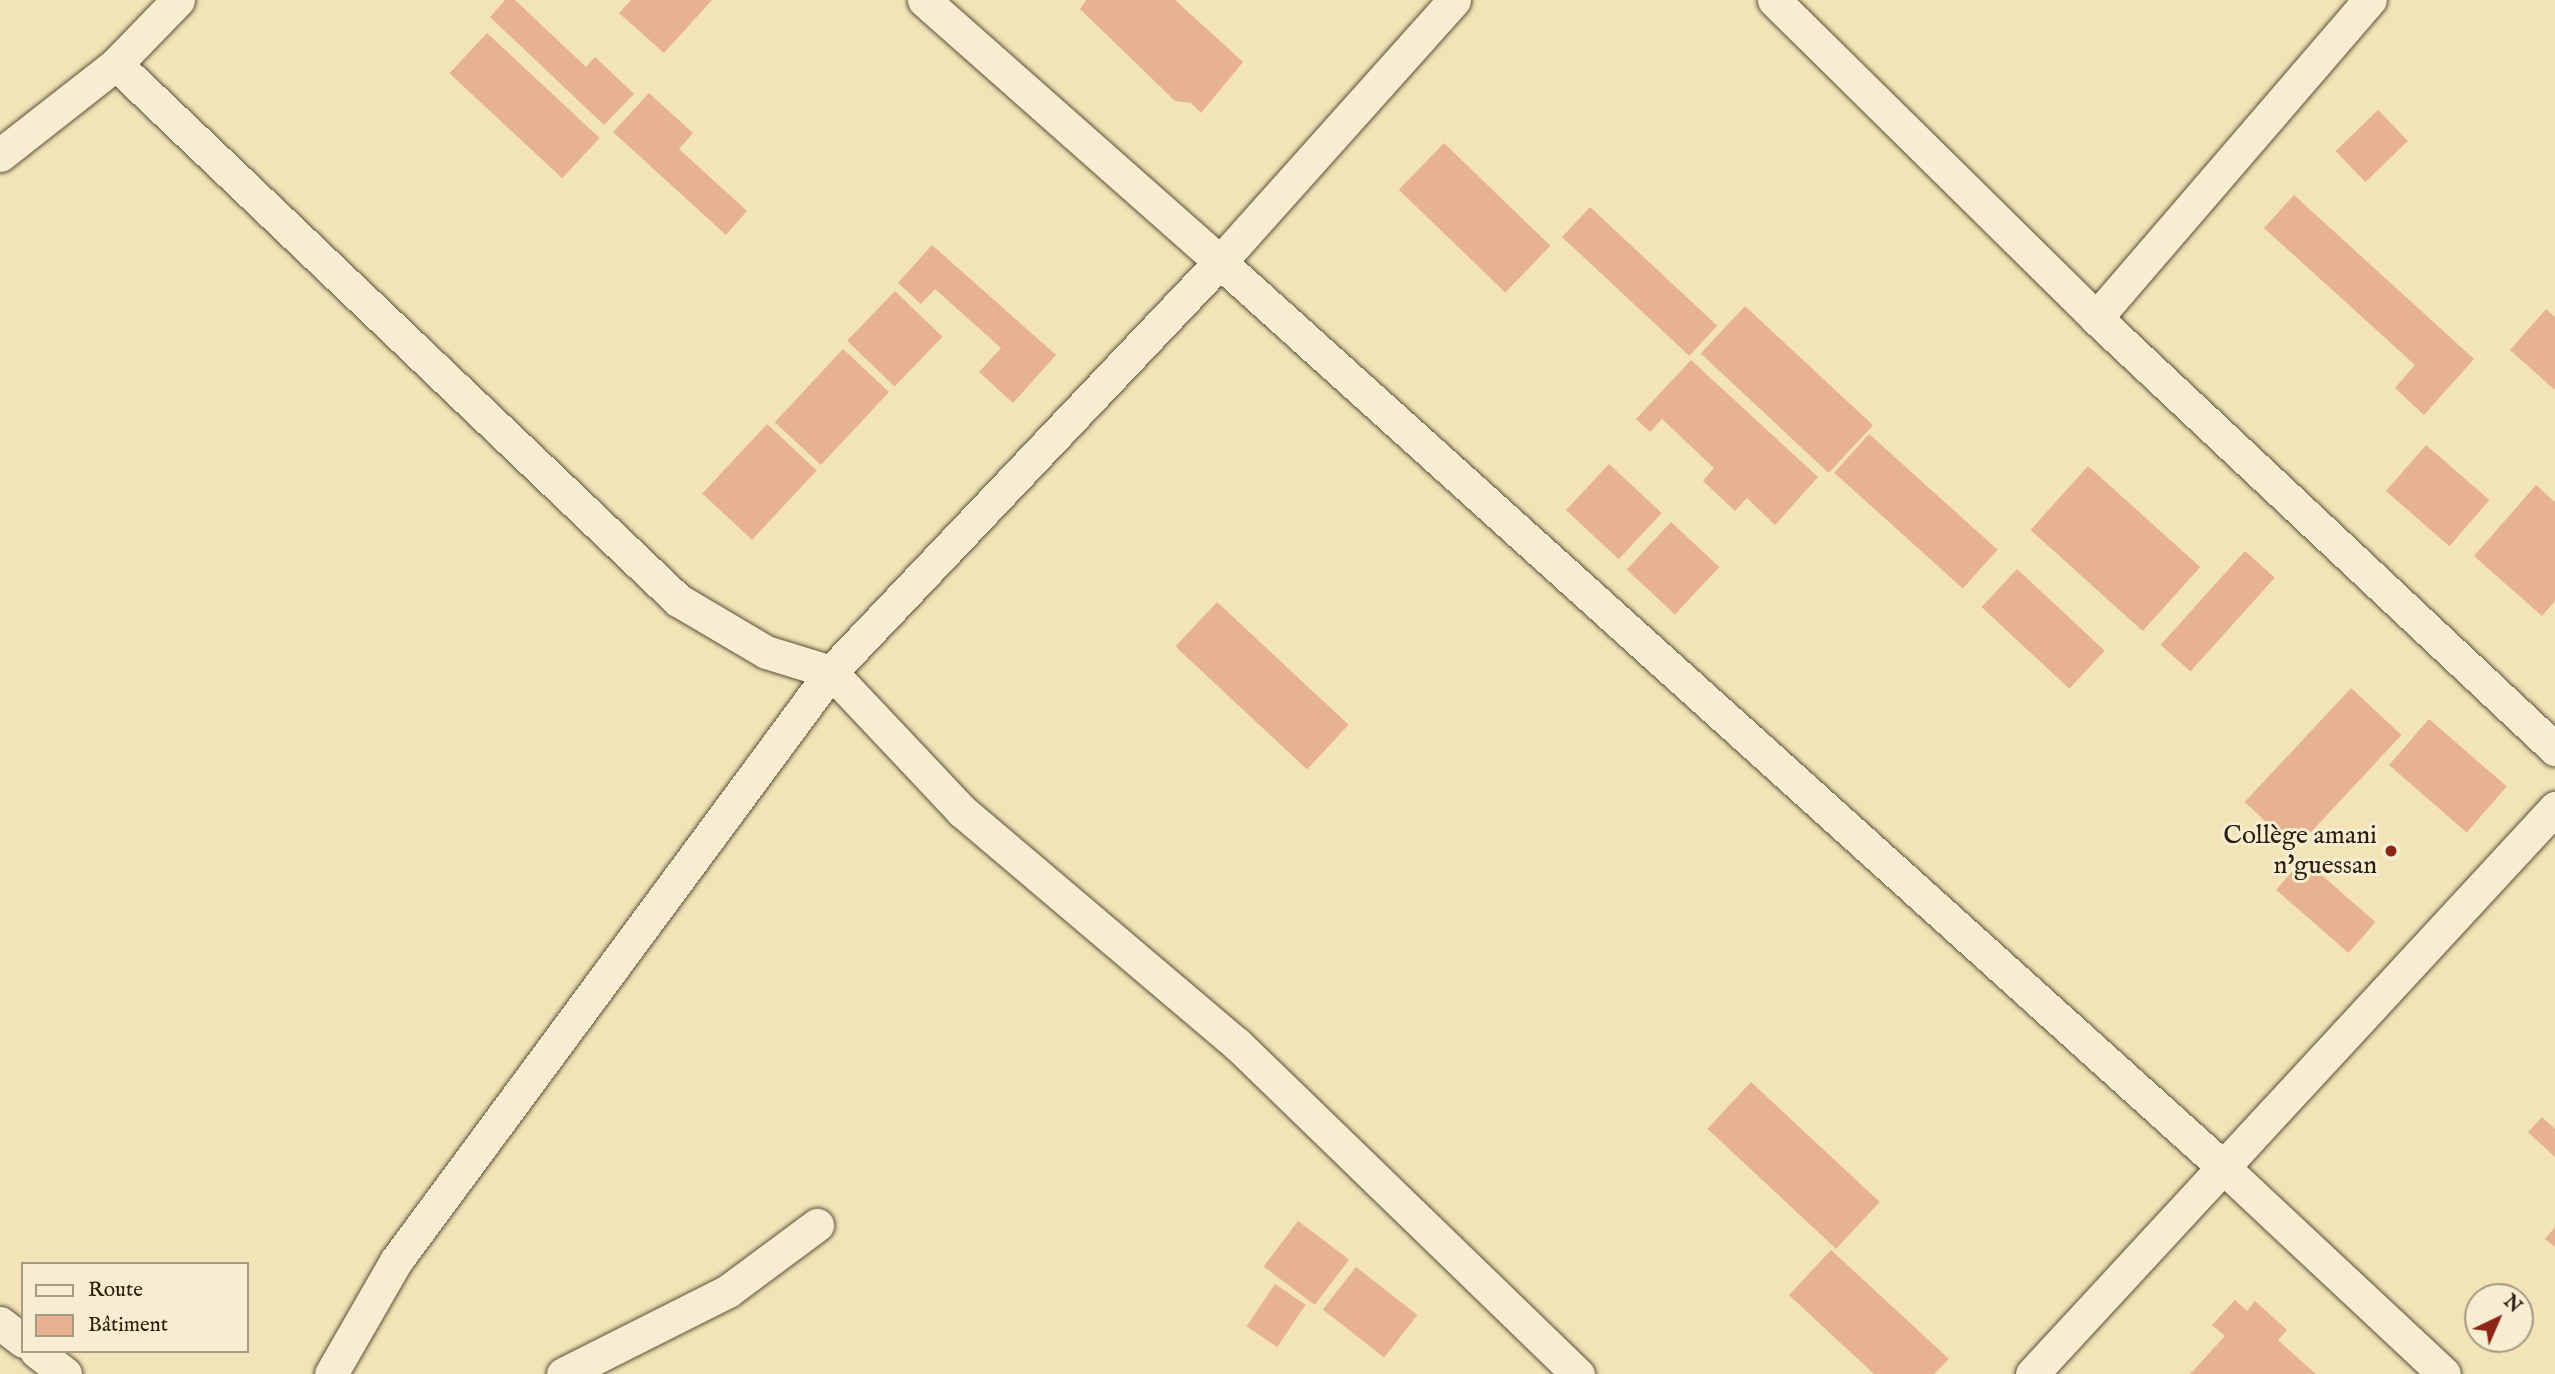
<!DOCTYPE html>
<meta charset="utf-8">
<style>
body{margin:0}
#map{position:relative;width:2555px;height:1374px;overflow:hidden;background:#f2e4b7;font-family:"IM FELL English",serif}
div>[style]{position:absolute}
.building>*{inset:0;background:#e7b28f;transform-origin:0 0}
.roads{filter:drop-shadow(0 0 2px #5c4f38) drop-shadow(0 0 2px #5c4f38)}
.street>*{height:33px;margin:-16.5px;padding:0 16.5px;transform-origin:16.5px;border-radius:16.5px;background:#f7edd0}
.dots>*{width:19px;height:19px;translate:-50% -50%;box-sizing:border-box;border:4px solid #f7edd0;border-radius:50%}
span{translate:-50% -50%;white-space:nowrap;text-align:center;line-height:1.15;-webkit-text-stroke:6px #f7edd0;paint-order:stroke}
.poi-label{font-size:26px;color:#2a1d0d}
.right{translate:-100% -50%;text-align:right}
.legend{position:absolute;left:21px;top:1262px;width:228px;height:91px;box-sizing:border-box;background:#f7edd0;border:2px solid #a59a82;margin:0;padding:9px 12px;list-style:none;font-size:21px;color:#2a1d0d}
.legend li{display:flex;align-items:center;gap:14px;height:35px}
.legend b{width:35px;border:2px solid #a59a82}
.north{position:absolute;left:2464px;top:1283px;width:70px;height:70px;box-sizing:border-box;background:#f7edd0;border:2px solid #a59a82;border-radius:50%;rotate:44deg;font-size:19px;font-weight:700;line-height:28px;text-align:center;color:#2a1d0d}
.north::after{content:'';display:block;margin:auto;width:24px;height:32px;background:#8f2418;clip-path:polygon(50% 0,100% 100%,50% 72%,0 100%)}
</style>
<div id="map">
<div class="building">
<i style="clip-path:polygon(505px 0,515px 0,586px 67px,595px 57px,634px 94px,604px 125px,490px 17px)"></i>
<i style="clip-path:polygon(631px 0,712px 0,664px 53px,619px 13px)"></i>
<i style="clip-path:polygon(1086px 0,1175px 0,1243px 62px,1201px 113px,1191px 103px,1175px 101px,1080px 9px)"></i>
<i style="left:487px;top:33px;width:154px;height:55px;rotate:43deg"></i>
<i style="clip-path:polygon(649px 93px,693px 133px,679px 149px,747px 211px,726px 235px,613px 132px)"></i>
<i style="left:2378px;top:110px;width:43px;height:59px;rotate:46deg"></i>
<i style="left:1444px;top:143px;width:148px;height:65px;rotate:44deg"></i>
<i style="clip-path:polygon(2294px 195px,2474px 359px,2424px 415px,2395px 388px,2415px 365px,2264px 228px)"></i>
<i style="left:1590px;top:207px;width:174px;height:41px;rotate:43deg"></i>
<i style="clip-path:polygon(932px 245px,1056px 355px,1013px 403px,979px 372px,1001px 348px,935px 289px,921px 304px,898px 283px)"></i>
<i style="left:895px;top:291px;width:66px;height:69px;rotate:44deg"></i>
<i style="left:1745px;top:306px;width:175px;height:65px;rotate:43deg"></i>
<i style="clip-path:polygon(2546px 309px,2555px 317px,2555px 390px,2510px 350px)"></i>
<i style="left:843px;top:349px;width:63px;height:100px;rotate:43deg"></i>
<i style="clip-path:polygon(1691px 360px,1818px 477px,1775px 525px,1747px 498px,1735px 511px,1703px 481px,1714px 468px,1662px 419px,1650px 432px,1636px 419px)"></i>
<i style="left:767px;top:424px;width:68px;height:95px;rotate:43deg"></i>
<i style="left:1869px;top:434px;width:173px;height:52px;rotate:42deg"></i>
<i style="left:2426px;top:445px;width:84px;height:61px;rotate:41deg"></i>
<i style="left:1609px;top:464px;width:72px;height:63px;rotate:43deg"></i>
<i style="left:2088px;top:466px;width:151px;height:86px;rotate:42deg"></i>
<i style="clip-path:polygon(2536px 485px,2555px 502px,2555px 601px,2542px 616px,2474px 556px)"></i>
<i style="left:1671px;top:522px;width:66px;height:65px;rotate:43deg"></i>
<i style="left:2245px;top:551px;width:40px;height:126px;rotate:42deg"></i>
<i style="left:2017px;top:569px;width:120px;height:52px;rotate:43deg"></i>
<i style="left:1217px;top:602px;width:180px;height:61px;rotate:43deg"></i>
<i style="left:2351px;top:688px;width:69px;height:156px;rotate:43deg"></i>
<i style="left:2429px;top:719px;width:103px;height:61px;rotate:41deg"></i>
<i style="left:2303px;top:859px;width:96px;height:41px;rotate:41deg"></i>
<i style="left:1751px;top:1082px;width:176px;height:64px;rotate:43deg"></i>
<i style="clip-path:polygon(2542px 1117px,2555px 1129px,2555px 1157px,2528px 1132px)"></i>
<i style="left:1298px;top:1221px;width:64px;height:57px;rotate:37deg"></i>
<i style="clip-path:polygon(2555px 1227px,2555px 1247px,2545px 1239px)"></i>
<i style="clip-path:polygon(1831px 1250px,1949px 1359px,1934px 1374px,1874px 1374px,1789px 1295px)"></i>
<i style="left:1356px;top:1267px;width:78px;height:54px;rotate:38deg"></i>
<i style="left:1275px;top:1284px;width:37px;height:51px;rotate:34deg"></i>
<i style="clip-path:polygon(2235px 1300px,2247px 1311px,2255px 1301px,2287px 1330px,2278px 1340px,2316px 1374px,2190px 1374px,2225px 1336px,2212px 1325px)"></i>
</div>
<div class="roads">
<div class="street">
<i style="left:178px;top:0;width:89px;rotate:134.1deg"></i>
<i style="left:116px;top:64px;width:777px;rotate:43.64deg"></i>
<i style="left:678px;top:600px;width:102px;rotate:30.6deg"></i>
<i style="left:766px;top:652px;width:68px;rotate:17.1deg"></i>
<i style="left:831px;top:672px;width:191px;rotate:46.7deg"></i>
<i style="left:962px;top:811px;width:360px;rotate:40.3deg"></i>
<i style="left:1237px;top:1044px;width:475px;rotate:44.1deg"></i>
<i style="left:924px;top:0;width:395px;rotate:41.5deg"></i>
<i style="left:1220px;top:262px;width:1352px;rotate:42.06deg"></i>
<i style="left:2224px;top:1168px;width:301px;rotate:43.1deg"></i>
<i style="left:1774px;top:0;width:453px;rotate:44.6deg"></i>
<i style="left:2096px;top:318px;width:630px;rotate:43.2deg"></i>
<i style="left:0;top:155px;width:147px;rotate:-38.1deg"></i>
<i style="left:2096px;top:318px;width:420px;rotate:-49.3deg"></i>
<i style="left:0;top:1323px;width:29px;rotate:38deg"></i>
<i style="left:36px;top:1351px;width:37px;rotate:38deg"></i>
<i style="left:331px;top:1374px;width:130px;rotate:-60.1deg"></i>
<i style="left:396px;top:1261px;width:732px;rotate:-53.55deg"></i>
<i style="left:831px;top:672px;width:565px;rotate:-46.51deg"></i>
<i style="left:1220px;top:262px;width:351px;rotate:-48.2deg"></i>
<i style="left:563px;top:1374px;width:185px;rotate:-26.7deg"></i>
<i style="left:728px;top:1291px;width:111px;rotate:-36.6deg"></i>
<i style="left:2032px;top:1374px;width:771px;rotate:-47.26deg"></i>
</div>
</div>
<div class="dots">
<i style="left:2391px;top:851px;background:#8f2418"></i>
</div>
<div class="poi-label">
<span class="right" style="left:2377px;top:851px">Collège amani<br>n'guessan</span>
</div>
<ul class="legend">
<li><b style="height:9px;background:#f7edd0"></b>Route</li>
<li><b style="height:19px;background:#e7b28f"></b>Bâtiment</li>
</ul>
<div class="north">N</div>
</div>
